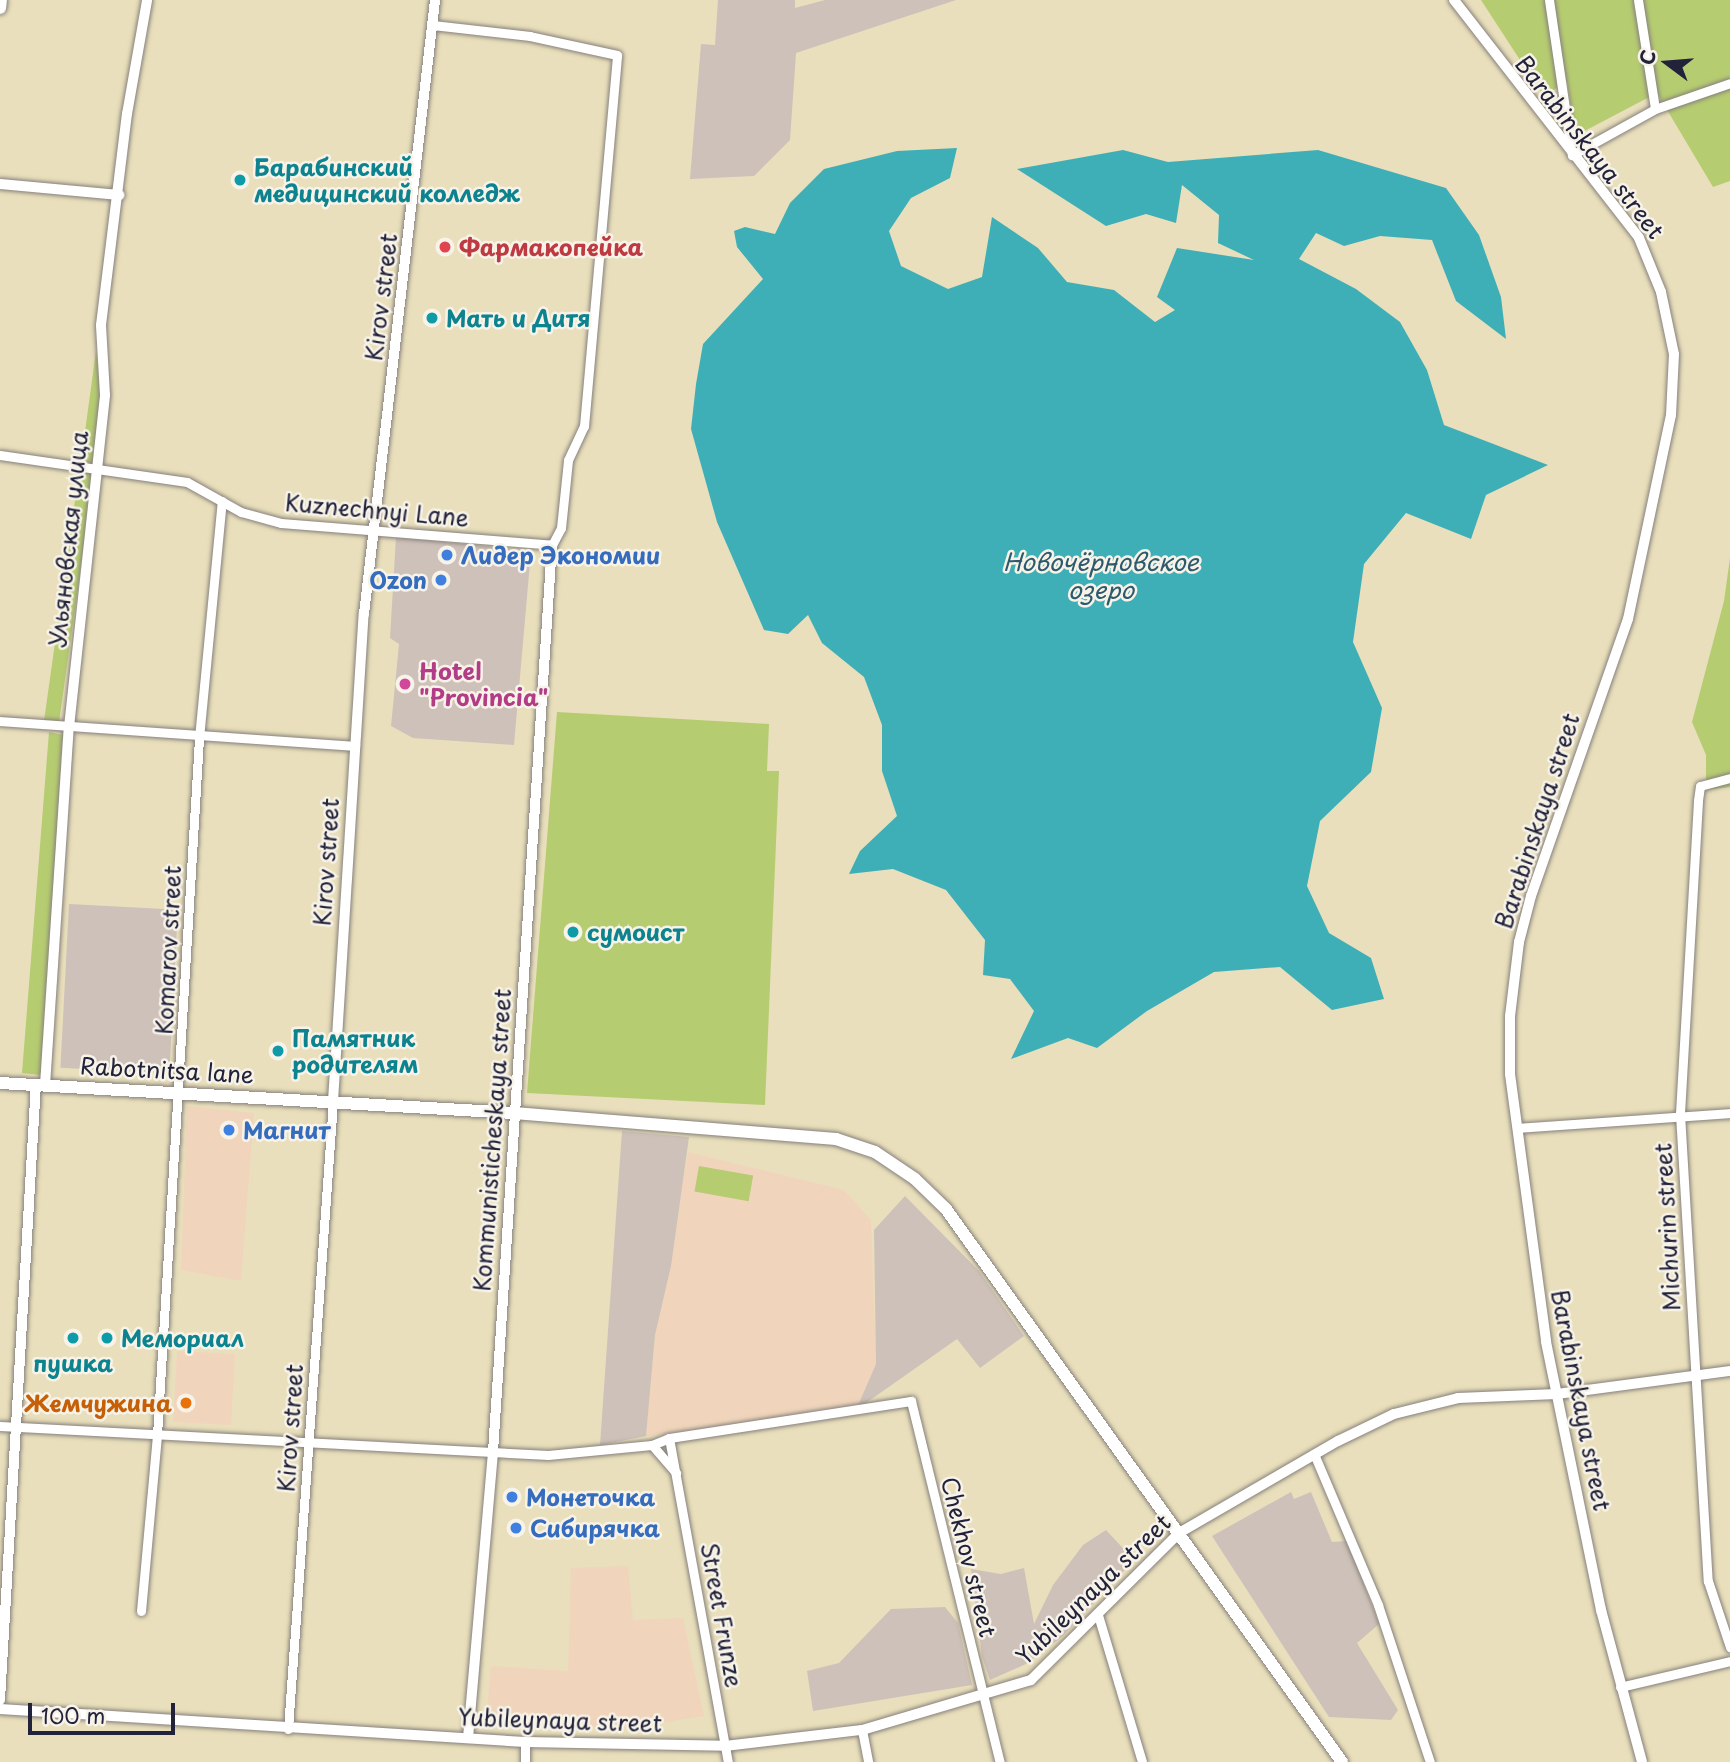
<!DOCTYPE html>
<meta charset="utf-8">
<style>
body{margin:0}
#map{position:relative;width:1730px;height:1762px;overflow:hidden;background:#e9dfbc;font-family:"Playpen Sans",sans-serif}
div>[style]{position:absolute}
.built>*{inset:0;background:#f0d5bc;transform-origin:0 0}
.industrial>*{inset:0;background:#cec1b9;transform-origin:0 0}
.green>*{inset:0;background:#b6cc71;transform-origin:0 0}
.water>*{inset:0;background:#3fafb7}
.roads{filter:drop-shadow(0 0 2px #86807c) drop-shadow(0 0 2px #86807c)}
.minor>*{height:9px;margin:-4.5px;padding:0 4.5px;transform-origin:4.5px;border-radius:4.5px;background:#fff}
.tertiary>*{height:10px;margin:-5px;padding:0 5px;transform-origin:5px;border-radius:5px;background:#fff}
.secondary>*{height:12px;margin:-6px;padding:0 6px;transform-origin:6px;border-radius:6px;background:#fff}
.dots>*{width:19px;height:19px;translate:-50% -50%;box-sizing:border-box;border:4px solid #f7f3e8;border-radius:50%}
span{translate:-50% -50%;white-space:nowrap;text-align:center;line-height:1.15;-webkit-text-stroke:5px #f7f3e8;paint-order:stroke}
.street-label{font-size:23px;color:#22223b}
.culture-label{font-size:23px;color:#0d838f;font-weight:700}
.left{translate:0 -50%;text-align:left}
.health-label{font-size:23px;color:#be3a42;font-weight:700}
.shop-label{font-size:23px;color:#366cbe;font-weight:700}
.right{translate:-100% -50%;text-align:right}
.hotel-label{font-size:23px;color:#b23c85;font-weight:700}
.food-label{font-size:23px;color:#c56008;font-weight:700}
.water-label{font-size:24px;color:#2e5a6d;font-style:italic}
.north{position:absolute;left:1632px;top:28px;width:70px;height:70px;-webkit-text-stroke:5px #f7f3e8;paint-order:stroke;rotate:286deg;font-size:19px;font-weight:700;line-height:28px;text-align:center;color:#22223b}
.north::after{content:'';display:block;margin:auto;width:24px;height:32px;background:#22223b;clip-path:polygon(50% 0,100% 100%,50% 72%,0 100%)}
.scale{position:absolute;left:28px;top:1703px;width:147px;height:32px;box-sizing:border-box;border:4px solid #22223b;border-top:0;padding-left:9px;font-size:21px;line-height:24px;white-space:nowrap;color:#22223b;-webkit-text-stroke:5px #f7f3e8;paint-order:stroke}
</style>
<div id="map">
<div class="built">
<i style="clip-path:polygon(187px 1106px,254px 1113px,241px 1281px,181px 1270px)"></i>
<i style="clip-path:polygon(688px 1152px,844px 1190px,871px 1220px,876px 1364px,856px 1410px,646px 1436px,655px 1335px)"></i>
<i style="left:177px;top:1351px;width:58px;height:71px;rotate:3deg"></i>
<i style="clip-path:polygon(628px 1566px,633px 1620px,683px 1618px,704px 1716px,628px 1728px,486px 1724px,491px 1666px,568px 1671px,571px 1568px)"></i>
</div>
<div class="industrial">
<i style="clip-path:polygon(718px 0,795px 0,795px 8px,825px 0,956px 0,796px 53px,790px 140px,754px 176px,690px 179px,701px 44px,715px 45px)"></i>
<i style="clip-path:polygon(396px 537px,531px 551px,514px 745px,413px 738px,391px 726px,399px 644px,390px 638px)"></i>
<i style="left:69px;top:904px;width:109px;height:164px;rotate:3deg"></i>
<i style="clip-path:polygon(622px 1131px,689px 1137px,671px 1266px,655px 1335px,646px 1436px,600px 1445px)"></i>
<i style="clip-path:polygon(905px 1196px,979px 1271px,1024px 1336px,980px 1368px,957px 1339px,856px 1410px,876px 1364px,874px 1230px)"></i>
<i style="clip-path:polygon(1291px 1492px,1294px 1499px,1311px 1492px,1332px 1542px,1347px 1541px,1379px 1624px,1357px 1643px,1398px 1710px,1391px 1720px,1329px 1717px,1212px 1536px)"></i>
<i style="clip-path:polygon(1106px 1530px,1134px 1560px,1063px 1636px,1026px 1664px,990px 1680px,982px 1656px,971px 1569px,1001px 1574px,1024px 1568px,1034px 1624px,1053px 1585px,1083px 1545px)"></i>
<i style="clip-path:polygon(945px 1607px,958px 1623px,972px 1685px,813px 1711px,807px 1671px,839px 1663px,891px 1609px)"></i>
</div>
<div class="green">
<i style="clip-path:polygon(1481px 0,1730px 0,1730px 181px,1713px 187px,1657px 93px,1575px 136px,1567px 81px,1544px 97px)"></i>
<i style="clip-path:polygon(96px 351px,101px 395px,94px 463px,81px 461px)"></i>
<i style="left:79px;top:472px;width:15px;height:251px;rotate:8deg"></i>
<i style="clip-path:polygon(1730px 558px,1730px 787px,1706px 790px,1706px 755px,1692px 722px,1724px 601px)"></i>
<i style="clip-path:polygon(557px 712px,769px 724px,767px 771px,779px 771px,765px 1105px,527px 1093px)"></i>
<i style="clip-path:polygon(49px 732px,63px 735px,41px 1075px,22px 1073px)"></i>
<i style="left:699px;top:1166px;width:55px;height:26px;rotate:10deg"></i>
</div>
<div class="water">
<i style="clip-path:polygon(957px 148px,950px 178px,911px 198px,889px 231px,901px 266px,948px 289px,982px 277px,992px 217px,1038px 248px,1067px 282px,1114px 290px,1155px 322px,1175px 310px,1157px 297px,1177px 248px,1254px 260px,1218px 243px,1219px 215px,1182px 185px,1176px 223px,1146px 214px,1106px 226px,1017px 169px,1123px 150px,1168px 162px,1318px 150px,1446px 188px,1479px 235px,1501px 297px,1506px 339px,1456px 301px,1432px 240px,1380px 236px,1344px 246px,1316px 233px,1299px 259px,1356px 289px,1400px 322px,1427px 370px,1444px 425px,1548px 465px,1486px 495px,1471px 539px,1406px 513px,1364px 564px,1353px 642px,1382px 708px,1371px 772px,1320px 821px,1307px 886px,1329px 933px,1371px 958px,1384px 999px,1332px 1010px,1280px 967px,1214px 972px,1147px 1011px,1097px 1048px,1068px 1038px,1011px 1059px,1034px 1011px,1010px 979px,983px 975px,985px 940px,946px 890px,893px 869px,849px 874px,860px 851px,897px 816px,882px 771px,882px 725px,864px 677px,822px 643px,808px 615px,788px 634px,764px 630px,717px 522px,691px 429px,696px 384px,703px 344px,763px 279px,737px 247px,734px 231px,745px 227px,775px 234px,790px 203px,824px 169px,897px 151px)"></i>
</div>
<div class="roads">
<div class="minor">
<i style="left:1549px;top:0;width:157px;rotate:81.6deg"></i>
<i style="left:1572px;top:155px;width:95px;rotate:-29deg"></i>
<i style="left:1655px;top:109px;width:79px;rotate:-19.1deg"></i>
<i style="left:1638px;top:0;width:110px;rotate:81.1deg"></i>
<i style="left:0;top:455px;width:189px;rotate:8.2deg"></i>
<i style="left:187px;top:482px;width:62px;rotate:29.1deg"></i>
<i style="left:241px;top:512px;width:41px;rotate:15.4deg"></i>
<i style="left:281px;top:523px;width:272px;rotate:4.6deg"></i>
<i style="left:552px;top:545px;width:19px;rotate:-62deg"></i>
<i style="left:561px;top:528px;width:68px;rotate:-84.1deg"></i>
<i style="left:568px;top:460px;width:38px;rotate:-65deg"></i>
<i style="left:584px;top:426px;width:372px;rotate:-84.9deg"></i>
<i style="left:617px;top:55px;width:89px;rotate:-167.7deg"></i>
<i style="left:530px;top:36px;width:98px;rotate:-173.5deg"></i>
<i style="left:0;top:721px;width:356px;rotate:4deg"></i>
<i style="left:1730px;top:778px;width:31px;rotate:165deg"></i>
<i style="left:1700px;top:786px;width:15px;rotate:98deg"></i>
<i style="left:1698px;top:801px;width:314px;rotate:93.3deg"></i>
<i style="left:1680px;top:1114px;width:468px;rotate:86.6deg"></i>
<i style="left:1708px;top:1581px;width:70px;rotate:71.6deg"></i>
<i style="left:1517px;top:1128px;width:214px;rotate:-4deg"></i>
<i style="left:0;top:1426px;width:549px;rotate:3.03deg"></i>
<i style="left:548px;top:1455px;width:104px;rotate:-5.5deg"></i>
<i style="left:652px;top:1445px;width:18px;rotate:-22deg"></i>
<i style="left:669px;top:1438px;width:245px;rotate:-8.7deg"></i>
<i style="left:911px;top:1401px;width:372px;rotate:76.2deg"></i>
<i style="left:669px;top:1438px;width:329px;rotate:79.7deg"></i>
<i style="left:652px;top:1445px;width:37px;rotate:49deg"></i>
<i style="left:1314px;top:1454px;width:164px;rotate:67deg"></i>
<i style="left:1378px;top:1605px;width:165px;rotate:71.7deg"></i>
<i style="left:141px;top:1611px;width:177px;rotate:-84.8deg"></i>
<i style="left:157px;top:1435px;width:698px;rotate:-86.55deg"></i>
<i style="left:199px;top:738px;width:238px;rotate:-84.5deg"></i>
<i style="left:1098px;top:1615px;width:153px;rotate:73.3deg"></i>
<i style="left:1620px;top:1687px;width:113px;rotate:-13.3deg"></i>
<i style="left:288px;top:1729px;width:630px;rotate:-85.9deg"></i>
<i style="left:862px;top:1730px;width:33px;rotate:79deg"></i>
<i style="left:525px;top:1762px;width:20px;rotate:-90deg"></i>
</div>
<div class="tertiary">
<i style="left:1454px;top:0;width:301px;rotate:52.1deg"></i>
<i style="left:1639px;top:238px;width:58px;rotate:67.8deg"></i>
<i style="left:1661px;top:292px;width:63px;rotate:78.2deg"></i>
<i style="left:1674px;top:354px;width:61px;rotate:92.8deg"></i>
<i style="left:1671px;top:415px;width:208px;rotate:101.9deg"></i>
<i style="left:1628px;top:619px;width:293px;rotate:109.3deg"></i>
<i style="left:1531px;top:896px;width:48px;rotate:104.6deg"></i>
<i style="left:1519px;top:942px;width:75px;rotate:96.9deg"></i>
<i style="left:1510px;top:1016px;width:58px;rotate:90deg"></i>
<i style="left:1510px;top:1074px;width:270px;rotate:82.3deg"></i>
<i style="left:1546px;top:1342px;width:274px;rotate:78.4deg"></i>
<i style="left:1601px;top:1610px;width:157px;rotate:74.9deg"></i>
<i style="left:0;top:184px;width:120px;rotate:5.3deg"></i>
<i style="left:45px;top:1085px;width:359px;rotate:-86.2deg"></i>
<i style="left:69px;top:727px;width:334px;rotate:-83.8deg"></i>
<i style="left:105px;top:395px;width:70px;rotate:-93.3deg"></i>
<i style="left:101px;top:325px;width:213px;rotate:-83deg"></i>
<i style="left:127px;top:114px;width:116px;rotate:-80deg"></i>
<i style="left:333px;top:1101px;width:488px;rotate:-86.4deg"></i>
<i style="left:364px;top:614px;width:618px;rotate:-83.4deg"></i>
<i style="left:0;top:1700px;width:617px;rotate:-86.66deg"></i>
<i style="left:0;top:1709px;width:526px;rotate:3.6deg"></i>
<i style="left:525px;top:1742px;width:200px;rotate:1.1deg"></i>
<i style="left:725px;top:1746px;width:138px;rotate:-6.7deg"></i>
<i style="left:862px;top:1730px;width:176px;rotate:-16.5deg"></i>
<i style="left:1031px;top:1680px;width:209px;rotate:-44.8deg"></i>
<i style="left:1179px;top:1533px;width:184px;rotate:-30.1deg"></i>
<i style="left:1338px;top:1441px;width:62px;rotate:-25.7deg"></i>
<i style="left:1394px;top:1414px;width:66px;rotate:-14deg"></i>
<i style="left:1458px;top:1398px;width:99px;rotate:-2.3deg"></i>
<i style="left:1557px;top:1394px;width:175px;rotate:-7.6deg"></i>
<i style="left:468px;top:1738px;width:287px;rotate:-85deg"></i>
<i style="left:493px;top:1452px;width:909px;rotate:-86.28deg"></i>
</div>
<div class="secondary">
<i style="left:0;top:8px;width:8px;rotate:-83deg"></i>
<i style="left:0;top:1083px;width:515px;rotate:3.34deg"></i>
<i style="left:514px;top:1113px;width:323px;rotate:4.6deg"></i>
<i style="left:836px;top:1139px;width:41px;rotate:18.4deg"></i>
<i style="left:875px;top:1152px;width:48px;rotate:34deg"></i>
<i style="left:915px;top:1179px;width:43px;rotate:44.1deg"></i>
<i style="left:946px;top:1209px;width:680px;rotate:54.39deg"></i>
</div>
</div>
<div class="dots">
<i style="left:240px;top:180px;background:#0f9aa8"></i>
<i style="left:445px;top:247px;background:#e0444e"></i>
<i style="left:432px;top:318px;background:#0f9aa8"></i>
<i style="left:447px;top:555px;background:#3f7fe0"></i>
<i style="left:441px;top:580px;background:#3f7fe0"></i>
<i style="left:405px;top:684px;background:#d1479c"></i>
<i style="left:573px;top:932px;background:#0f9aa8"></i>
<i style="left:278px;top:1051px;background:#0f9aa8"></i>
<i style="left:229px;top:1130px;background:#3f7fe0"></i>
<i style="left:73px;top:1338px;background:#0f9aa8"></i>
<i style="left:107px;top:1338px;background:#0f9aa8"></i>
<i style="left:186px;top:1403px;background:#e8710a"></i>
<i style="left:512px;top:1497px;background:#3f7fe0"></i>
<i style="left:516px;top:1528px;background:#3f7fe0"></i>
</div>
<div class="street-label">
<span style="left:1590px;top:147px;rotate:52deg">Barabinskaya street</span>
<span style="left:381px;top:297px;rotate:-83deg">Kirov street</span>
<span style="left:377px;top:510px;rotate:5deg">Kuznechnyi Lane</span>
<span style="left:68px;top:539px;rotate:-84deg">Ульяновская улица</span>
<span style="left:1537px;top:821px;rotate:-72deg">Barabinskaya street</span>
<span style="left:326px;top:862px;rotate:-86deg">Kirov street</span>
<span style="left:168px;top:950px;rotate:-87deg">Komarov street</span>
<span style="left:167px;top:1070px;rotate:3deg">Rabotnitsa lane</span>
<span style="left:492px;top:1140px;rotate:-86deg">Kommunisticheskaya street</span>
<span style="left:1667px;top:1227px;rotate:-93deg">Michurin street</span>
<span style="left:1581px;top:1400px;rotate:79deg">Barabinskaya street</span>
<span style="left:290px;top:1428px;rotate:-86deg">Kirov street</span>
<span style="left:969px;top:1557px;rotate:76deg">Chekhov street</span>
<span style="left:1093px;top:1589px;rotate:-44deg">Yubileynaya street</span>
<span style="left:722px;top:1615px;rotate:80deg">Street Frunze</span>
<span style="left:560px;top:1720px;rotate:2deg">Yubileynaya street</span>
</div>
<div class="culture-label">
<span class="left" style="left:254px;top:180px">Барабинский<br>медицинский колледж</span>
<span class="left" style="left:446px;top:318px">Мать и Дитя</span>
<span class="left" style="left:587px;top:932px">сумоист</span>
<span class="left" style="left:292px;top:1051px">Памятник<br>родителям</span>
<span class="left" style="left:121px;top:1338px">Мемориал</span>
<span style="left:73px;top:1363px">пушка</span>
</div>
<div class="health-label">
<span class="left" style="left:459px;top:247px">Фармакопейка</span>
</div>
<div class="shop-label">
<span class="left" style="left:461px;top:555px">Лидер Экономии</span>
<span class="right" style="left:427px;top:580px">Ozon</span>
<span class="left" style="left:243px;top:1130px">Магнит</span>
<span class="left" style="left:526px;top:1497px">Монеточка</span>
<span class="left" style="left:530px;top:1528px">Сибирячка</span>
</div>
<div class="hotel-label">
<span class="left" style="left:419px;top:684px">Hotel<br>"Provincia"</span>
</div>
<div class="food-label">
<span class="right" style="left:172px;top:1403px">Жемчужина</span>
</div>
<div class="water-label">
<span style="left:1101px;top:576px">Новочёрновское<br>озеро</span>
</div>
<div class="north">С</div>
<div class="scale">100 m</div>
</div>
